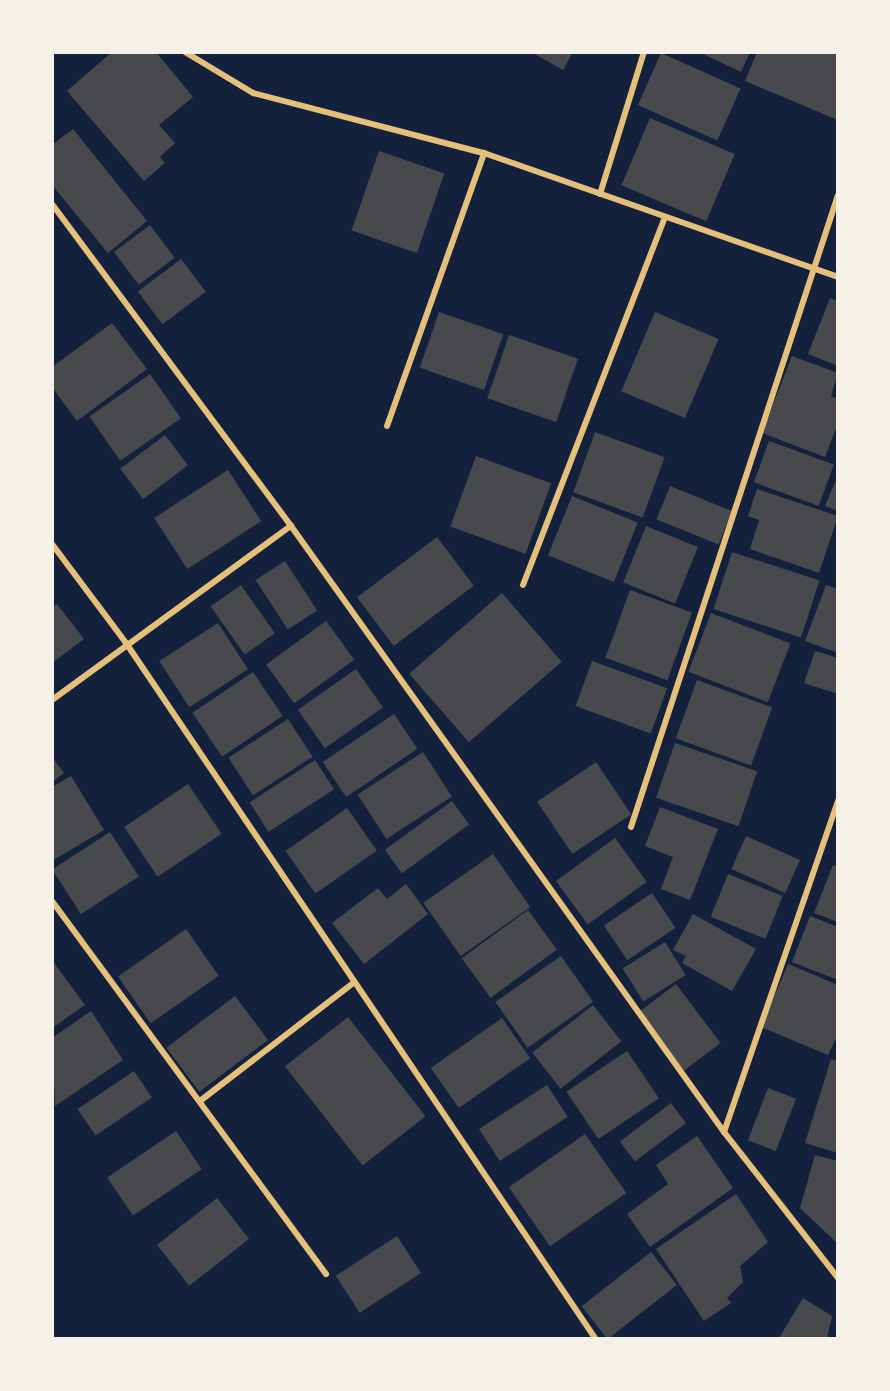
<!DOCTYPE html>
<style>
body{margin:0}
#map{position:relative;width:890px;height:1391px;overflow:hidden;background:#14213d;font-family:"Titillium Web",sans-serif}
div>[style]{position:absolute}
.building>*{inset:0;background:#48494c;transform-origin:0 0}
.minor>*{height:6px;margin:-3px;padding:0 3px;transform-origin:3px;border-radius:3px;background:#e5c07b}
span{translate:-50% -50%;white-space:nowrap;text-align:center;line-height:1.15;-webkit-text-stroke:5px #f6f1e7;paint-order:stroke}
.frame{position:absolute;inset:0;border:54px solid #f6f1e7;pointer-events:none}
</style>
<div id="map">
<div class="building">
<i style="clip-path:polygon(112px 52px,156px 52px,193px 97px,159px 125px,175px 143px,160px 157px,165px 163px,144px 181px,67px 91px)"></i>
<i style="clip-path:polygon(531px 52px,573px 52px,563px 70px)"></i>
<i style="clip-path:polygon(699px 52px,750px 52px,741px 72px)"></i>
<i style="clip-path:polygon(757px 52px,838px 52px,838px 120px,745px 81px)"></i>
<i style="left:661px;top:53px;width:87px;height:57px;rotate:24deg"></i>
<i style="left:650px;top:118px;width:92px;height:73px;rotate:23deg"></i>
<i style="clip-path:polygon(73px 129px,147px 221px,108px 253px,52px 185px,52px 145px)"></i>
<i style="left:379px;top:151px;width:69px;height:84px;rotate:19deg"></i>
<i style="left:150px;top:225px;width:41px;height:45px;rotate:53deg"></i>
<i style="left:181px;top:259px;width:41px;height:54px;rotate:53deg"></i>
<i style="clip-path:polygon(830px 298px,838px 301px,838px 366px,808px 354px)"></i>
<i style="left:439px;top:312px;width:68px;height:59px;rotate:19deg"></i>
<i style="left:655px;top:312px;width:69px;height:86px;rotate:23deg"></i>
<i style="clip-path:polygon(112px 323px,147px 369px,77px 421px,52px 387px,52px 367px)"></i>
<i style="left:509px;top:335px;width:73px;height:67px;rotate:19deg"></i>
<i style="clip-path:polygon(792px 356px,838px 373px,831px 396px,838px 399px,838px 423px,825px 457px,762px 433px)"></i>
<i style="left:150px;top:374px;width:54px;height:74px;rotate:55deg"></i>
<i style="left:595px;top:432px;width:74px;height:64px;rotate:20deg"></i>
<i style="left:165px;top:435px;width:38px;height:56px;rotate:53deg"></i>
<i style="left:769px;top:441px;width:69px;height:44px;rotate:20deg"></i>
<i style="left:476px;top:456px;width:80px;height:75px;rotate:20deg"></i>
<i style="left:228px;top:470px;width:61px;height:88px;rotate:57deg"></i>
<i style="clip-path:polygon(838px 475px,838px 511px,825px 506px)"></i>
<i style="left:670px;top:486px;width:67px;height:36px;rotate:22deg"></i>
<i style="clip-path:polygon(757px 489px,838px 516px,819px 573px,750px 549px,759px 520px,748px 516px)"></i>
<i style="left:572px;top:496px;width:71px;height:64px;rotate:22deg"></i>
<i style="left:646px;top:526px;width:56px;height:61px;rotate:22deg"></i>
<i style="left:437px;top:537px;width:61px;height:100px;rotate:53deg"></i>
<i style="left:732px;top:552px;width:92px;height:60px;rotate:18deg"></i>
<i style="left:285px;top:561px;width:59px;height:35px;rotate:57deg"></i>
<i style="left:241px;top:585px;width:59px;height:37px;rotate:55deg"></i>
<i style="clip-path:polygon(826px 585px,838px 589px,838px 653px,805px 641px)"></i>
<i style="left:630px;top:590px;width:66px;height:72px;rotate:20deg"></i>
<i style="left:502px;top:593px;width:91px;height:123px;rotate:49deg"></i>
<i style="clip-path:polygon(57px 604px,84px 639px,52px 663px,52px 608px)"></i>
<i style="left:711px;top:613px;width:85px;height:63px;rotate:21deg"></i>
<i style="left:326px;top:621px;width:48px;height:74px;rotate:54deg"></i>
<i style="left:218px;top:623px;width:55px;height:70px;rotate:57deg"></i>
<i style="clip-path:polygon(815px 651px,838px 658px,838px 694px,804px 683px)"></i>
<i style="left:592px;top:661px;width:80px;height:48px;rotate:20deg"></i>
<i style="left:356px;top:669px;width:47px;height:71px;rotate:55deg"></i>
<i style="left:253px;top:672px;width:53px;height:73px;rotate:56deg"></i>
<i style="left:697px;top:680px;width:80px;height:62px;rotate:20deg"></i>
<i style="left:394px;top:714px;width:42px;height:86px;rotate:56deg"></i>
<i style="left:288px;top:719px;width:45px;height:71px;rotate:57deg"></i>
<i style="left:675px;top:743px;width:87px;height:58px;rotate:19deg"></i>
<i style="left:423px;top:752px;width:53px;height:78px;rotate:57deg"></i>
<i style="clip-path:polygon(52px 757px,64px 773px,52px 782px)"></i>
<i style="left:315px;top:760px;width:35px;height:78px;rotate:57deg"></i>
<i style="left:596px;top:762px;width:63px;height:71px;rotate:56deg"></i>
<i style="clip-path:polygon(71px 776px,104px 830px,52px 861px,52px 787px)"></i>
<i style="left:188px;top:784px;width:60px;height:77px;rotate:56deg"></i>
<i style="left:452px;top:801px;width:29px;height:83px;rotate:54deg"></i>
<i style="clip-path:polygon(660px 807px,718px 829px,690px 900px,661px 889px,673px 857px,645px 846px)"></i>
<i style="left:347px;top:808px;width:52px;height:75px;rotate:55deg"></i>
<i style="left:110px;top:832px;width:53px;height:69px;rotate:57deg"></i>
<i style="left:746px;top:836px;width:59px;height:36px;rotate:24deg"></i>
<i style="left:615px;top:838px;width:54px;height:73px;rotate:54deg"></i>
<i style="left:493px;top:854px;width:65px;height:85px;rotate:55deg"></i>
<i style="clip-path:polygon(833px 865px,838px 867px,838px 922px,814px 913px)"></i>
<i style="left:728px;top:874px;width:59px;height:46px;rotate:22deg"></i>
<i style="clip-path:polygon(406px 884px,428px 914px,364px 964px,332px 923px,378px 888px,387px 899px)"></i>
<i style="left:652px;top:893px;width:42px;height:58px;rotate:56deg"></i>
<i style="left:528px;top:910px;width:49px;height:82px;rotate:54deg"></i>
<i style="clip-path:polygon(693px 914px,756px 949px,732px 991px,682px 963px,686px 956px,673px 950px)"></i>
<i style="clip-path:polygon(810px 916px,838px 927px,838px 980px,792px 962px)"></i>
<i style="left:186px;top:929px;width:57px;height:83px;rotate:55deg"></i>
<i style="left:665px;top:942px;width:39px;height:50px;rotate:58deg"></i>
<i style="left:561px;top:956px;width:56px;height:80px;rotate:55deg"></i>
<i style="clip-path:polygon(52px 960px,85px 1005px,52px 1028px)"></i>
<i style="clip-path:polygon(788px 964px,838px 985px,838px 1034px,828px 1055px,761px 1027px)"></i>
<i style="left:676px;top:984px;width:74px;height:46px;rotate:53deg"></i>
<i style="left:235px;top:996px;width:55px;height:86px;rotate:53deg"></i>
<i style="left:593px;top:1005px;width:46px;height:77px;rotate:52deg"></i>
<i style="clip-path:polygon(91px 1011px,123px 1060px,55px 1106px,52px 1038px)"></i>
<i style="left:348px;top:1017px;width:126px;height:80px;rotate:52deg"></i>
<i style="left:502px;top:1018px;width:49px;height:87px;rotate:55deg"></i>
<i style="left:627px;top:1051px;width:57px;height:73px;rotate:56deg"></i>
<i style="clip-path:polygon(831px 1059px,838px 1061px,838px 1153px,805px 1143px)"></i>
<i style="left:134px;top:1071px;width:32px;height:68px;rotate:56deg"></i>
<i style="left:547px;top:1085px;width:38px;height:81px;rotate:57deg"></i>
<i style="left:768px;top:1088px;width:30px;height:56px;rotate:21deg"></i>
<i style="left:671px;top:1103px;width:25px;height:64px;rotate:53deg"></i>
<i style="left:176px;top:1131px;width:46px;height:83px;rotate:56deg"></i>
<i style="left:585px;top:1134px;width:72px;height:93px;rotate:55deg"></i>
<i style="clip-path:polygon(697px 1136px,733px 1188px,650px 1247px,627px 1214px,668px 1184px,656px 1165px)"></i>
<i style="clip-path:polygon(815px 1155px,838px 1161px,838px 1244px,800px 1208px)"></i>
<i style="clip-path:polygon(736px 1194px,768px 1242px,740px 1266px,743px 1282px,727px 1298px,731px 1303px,704px 1321px,656px 1249px)"></i>
<i style="left:217px;top:1198px;width:52px;height:76px;rotate:52deg"></i>
<i style="left:397px;top:1236px;width:44px;height:73px;rotate:57deg"></i>
<i style="left:651px;top:1252px;width:42px;height:88px;rotate:52deg"></i>
<i style="clip-path:polygon(803px 1298px,832px 1316px,827px 1338px,779px 1338px)"></i>
</div>
<div class="minor">
<i style="left:185px;top:52px;width:79px;rotate:31.1deg"></i>
<i style="left:253px;top:93px;width:239px;rotate:14.6deg"></i>
<i style="left:484px;top:153px;width:375px;rotate:19.3deg"></i>
<i style="left:600px;top:194px;width:149px;rotate:-72.8deg"></i>
<i style="left:52px;top:204px;width:401px;rotate:53.4deg"></i>
<i style="left:291px;top:526px;width:745px;rotate:54.45deg"></i>
<i style="left:724px;top:1132px;width:185px;rotate:52deg"></i>
<i style="left:387px;top:426px;width:290px;rotate:-70.4deg"></i>
<i style="left:52px;top:544px;width:124px;rotate:53.2deg"></i>
<i style="left:126px;top:643px;width:838px;rotate:55.99deg"></i>
<i style="left:523px;top:585px;width:391px;rotate:-68.9deg"></i>
<i style="left:52px;top:700px;width:296px;rotate:-36.1deg"></i>
<i style="left:631px;top:827px;width:665px;rotate:-71.86deg"></i>
<i style="left:52px;top:901px;width:463px;rotate:53.7deg"></i>
<i style="left:200px;top:1101px;width:192px;rotate:-37.6deg"></i>
<i style="left:724px;top:1132px;width:351px;rotate:-71deg"></i>
</div>
<div class="frame"></div>
</div>
